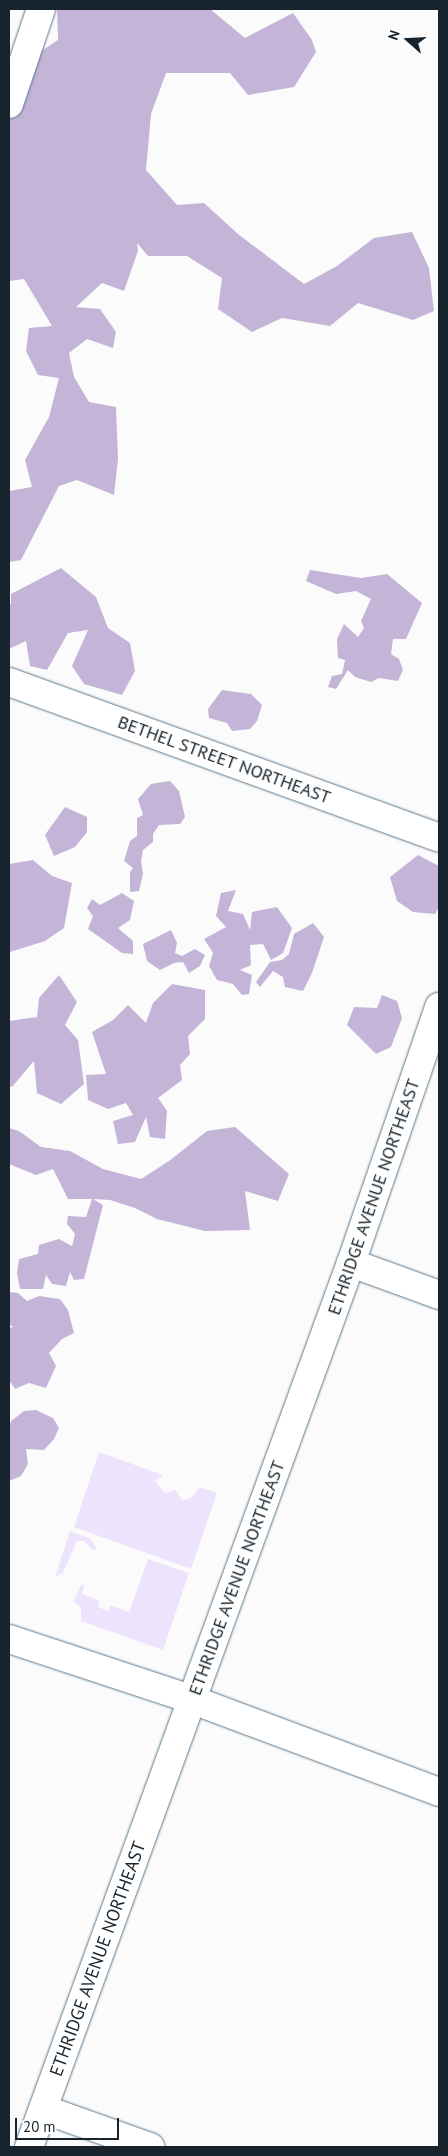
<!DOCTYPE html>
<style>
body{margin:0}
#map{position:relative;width:448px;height:2156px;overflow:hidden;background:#fbfbfb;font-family:"PT Sans",sans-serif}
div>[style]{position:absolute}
.green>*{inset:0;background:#eee3fd}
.forest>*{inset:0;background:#c3b4d8}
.roads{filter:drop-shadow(0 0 1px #59778d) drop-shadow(0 0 1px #59778d)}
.street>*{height:28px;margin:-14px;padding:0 14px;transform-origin:14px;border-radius:14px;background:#fff}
.secondary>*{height:28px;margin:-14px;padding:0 14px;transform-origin:14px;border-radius:14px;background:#fff}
span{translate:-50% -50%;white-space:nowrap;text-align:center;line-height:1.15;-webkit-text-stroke:4px #fff;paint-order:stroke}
.street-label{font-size:18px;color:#18242d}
.frame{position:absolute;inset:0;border:10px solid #18242d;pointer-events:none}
.north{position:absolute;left:383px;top:15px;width:50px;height:50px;-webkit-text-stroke:4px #fff;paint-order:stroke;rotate:289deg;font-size:14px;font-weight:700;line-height:20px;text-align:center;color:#18242d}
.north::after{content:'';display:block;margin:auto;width:18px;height:22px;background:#18242d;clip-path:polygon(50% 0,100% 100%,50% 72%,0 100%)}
.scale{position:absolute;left:15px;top:2118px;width:104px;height:22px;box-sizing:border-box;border:2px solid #18242d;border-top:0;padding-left:6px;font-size:15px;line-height:18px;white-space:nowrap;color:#18242d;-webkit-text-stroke:4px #fff;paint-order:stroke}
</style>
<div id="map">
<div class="green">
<i style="clip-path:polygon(99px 1452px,163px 1475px,155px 1481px,165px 1493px,175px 1490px,183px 1500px,191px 1498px,200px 1487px,217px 1493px,191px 1569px,74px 1527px)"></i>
<i style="clip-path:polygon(70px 1531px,91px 1539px,97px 1549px,93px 1551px,84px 1541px,77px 1541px,63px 1573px,55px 1577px)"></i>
<i style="clip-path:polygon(148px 1559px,189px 1573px,163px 1650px,81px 1621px,81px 1608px,73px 1601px,82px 1584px,84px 1586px,82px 1594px,100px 1601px,98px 1607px,108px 1611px,110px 1605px,129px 1612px)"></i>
</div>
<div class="forest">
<i style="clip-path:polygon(57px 9px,210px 9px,245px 38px,293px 13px,312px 40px,316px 52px,294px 87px,248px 95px,230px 73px,166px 73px,151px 114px,146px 170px,177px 205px,204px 203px,238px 234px,304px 284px,337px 266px,374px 238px,412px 232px,429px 268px,434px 311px,413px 320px,358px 303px,330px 326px,282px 318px,252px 332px,218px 309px,222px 278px,187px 256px,148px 256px,137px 243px,138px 251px,124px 291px,102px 283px,76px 307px,100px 309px,116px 332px,113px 348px,87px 339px,69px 353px,74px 377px,89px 402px,116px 407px,118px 459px,114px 495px,77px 480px,59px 486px,21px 560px,9px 562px,9px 491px,32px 487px,25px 460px,49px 417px,59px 378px,38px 375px,26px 351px,29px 328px,52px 326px,24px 279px,9px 281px,9px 72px,58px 40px)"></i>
<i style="clip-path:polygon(61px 568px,96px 597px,108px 628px,130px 643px,135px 671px,122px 695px,84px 684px,72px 666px,88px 630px,68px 633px,47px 670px,30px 666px,26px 641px,9px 649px,9px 604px,11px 604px,11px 594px)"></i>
<i style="clip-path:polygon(310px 570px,361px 578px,387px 574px,422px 603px,406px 639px,393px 639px,391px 654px,399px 659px,403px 670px,398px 681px,379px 678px,371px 682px,355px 677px,348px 670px,336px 689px,328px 687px,332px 676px,342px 674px,345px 660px,338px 658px,337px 639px,344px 624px,358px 637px,364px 628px,361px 621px,371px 599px,356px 591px,336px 594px,306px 581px)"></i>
<i style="clip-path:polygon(222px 690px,251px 694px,262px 705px,257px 721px,250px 729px,232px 731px,227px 723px,209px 718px,208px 709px)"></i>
<i style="clip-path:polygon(170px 781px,179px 791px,185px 817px,180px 824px,159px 825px,153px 834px,153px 842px,143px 850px,141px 861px,143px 874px,139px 891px,130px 892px,130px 872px,133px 868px,124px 861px,130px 841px,137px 836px,137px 818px,143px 815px,138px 799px,151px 784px)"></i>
<i style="clip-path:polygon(65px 807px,87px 817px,87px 832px,75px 847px,54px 856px,45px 835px)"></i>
<i style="clip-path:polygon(418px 855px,439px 866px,439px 907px,435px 914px,413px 912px,397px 901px,390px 877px)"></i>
<i style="clip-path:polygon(33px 860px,52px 876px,72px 883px,64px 928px,45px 941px,10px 952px,9px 864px)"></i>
<i style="clip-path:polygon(236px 890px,228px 911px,243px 914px,250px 930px,252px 912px,277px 907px,292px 928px,283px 953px,271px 960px,263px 944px,250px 945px,251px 965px,240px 970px,252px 975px,249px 994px,242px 995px,233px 984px,217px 980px,209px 966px,213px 953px,204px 939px,226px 927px,216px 916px,221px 893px)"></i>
<i style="clip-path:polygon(122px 893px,134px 901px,130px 920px,118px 928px,133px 941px,133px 954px,122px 953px,88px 929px,93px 916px,87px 908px,92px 899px,100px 905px)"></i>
<i style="clip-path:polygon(313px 923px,324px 937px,312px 973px,303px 991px,285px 987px,283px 977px,273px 971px,260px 987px,256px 982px,270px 962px,282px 960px,289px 954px,294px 934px)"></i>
<i style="clip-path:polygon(171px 930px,177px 943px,175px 953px,182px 956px,195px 949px,205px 955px,200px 966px,189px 973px,183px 962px,174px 963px,160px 970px,147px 961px,143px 944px)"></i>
<i style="clip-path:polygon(59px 975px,77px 1002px,65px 1025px,78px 1040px,84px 1084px,61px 1104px,37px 1093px,34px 1061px,12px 1087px,9px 1086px,9px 1021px,37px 1017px,39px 998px)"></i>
<i style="clip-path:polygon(172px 984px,205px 990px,205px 1019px,188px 1036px,190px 1054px,180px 1065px,182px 1080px,158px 1098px,167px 1111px,165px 1139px,150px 1137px,146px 1117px,135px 1142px,118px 1144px,113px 1121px,133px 1115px,126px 1103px,108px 1109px,88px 1100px,86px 1075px,106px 1074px,92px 1032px,113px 1020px,128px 1005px,146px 1023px,153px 1003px)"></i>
<i style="clip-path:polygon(382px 995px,397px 1001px,402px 1018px,391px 1047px,376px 1054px,347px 1025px,354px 1007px,377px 1008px)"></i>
<i style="clip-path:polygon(235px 1127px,289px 1174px,278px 1201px,245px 1191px,250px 1230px,205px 1231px,157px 1219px,135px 1208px,110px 1200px,93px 1199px,103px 1205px,84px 1279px,74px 1280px,70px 1272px,66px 1286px,52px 1284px,46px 1275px,43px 1289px,20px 1289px,17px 1273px,19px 1259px,38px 1254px,39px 1245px,59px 1239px,72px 1246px,75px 1234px,67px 1224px,68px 1216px,86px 1217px,92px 1199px,68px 1199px,53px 1169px,36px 1175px,9px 1164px,9px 1128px,19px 1131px,41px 1147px,70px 1151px,103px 1169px,141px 1179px,169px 1161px,207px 1131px)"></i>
<i style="clip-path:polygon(9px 1292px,18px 1293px,27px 1301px,39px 1296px,60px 1299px,68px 1310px,74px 1333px,62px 1339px,49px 1353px,56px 1366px,46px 1388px,29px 1383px,15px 1389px,9px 1380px,9px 1328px,13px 1327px,9px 1324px)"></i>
<i style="clip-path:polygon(36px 1410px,53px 1418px,59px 1428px,54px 1439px,44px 1450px,26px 1449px,28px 1464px,21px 1476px,9px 1481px,9px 1429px,11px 1421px,24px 1411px)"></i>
</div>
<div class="roads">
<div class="street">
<i style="left:9px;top:104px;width:100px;rotate:-71.4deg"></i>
<i style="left:351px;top:1263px;width:94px;rotate:20deg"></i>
<i style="left:9px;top:1639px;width:194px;rotate:18.3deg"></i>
<i style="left:193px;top:1700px;width:263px;rotate:20.5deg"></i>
<i style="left:43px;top:2109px;width:114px;rotate:19.6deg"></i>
<i style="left:29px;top:2147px;width:941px;rotate:-69.99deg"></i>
<i style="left:351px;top:1263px;width:271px;rotate:-71deg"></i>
</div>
<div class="secondary">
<i style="left:9px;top:682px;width:457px;rotate:19.9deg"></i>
</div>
</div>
<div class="street-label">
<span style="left:224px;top:760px;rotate:20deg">BETHEL STREET NORTHEAST</span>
<span style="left:374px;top:1197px;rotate:-71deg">ETHRIDGE AVENUE NORTHEAST</span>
<span style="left:237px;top:1578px;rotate:-70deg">ETHRIDGE AVENUE NORTHEAST</span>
<span style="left:98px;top:1959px;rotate:-70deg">ETHRIDGE AVENUE NORTHEAST</span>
</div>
<div class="frame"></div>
<div class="north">N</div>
<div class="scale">20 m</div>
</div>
